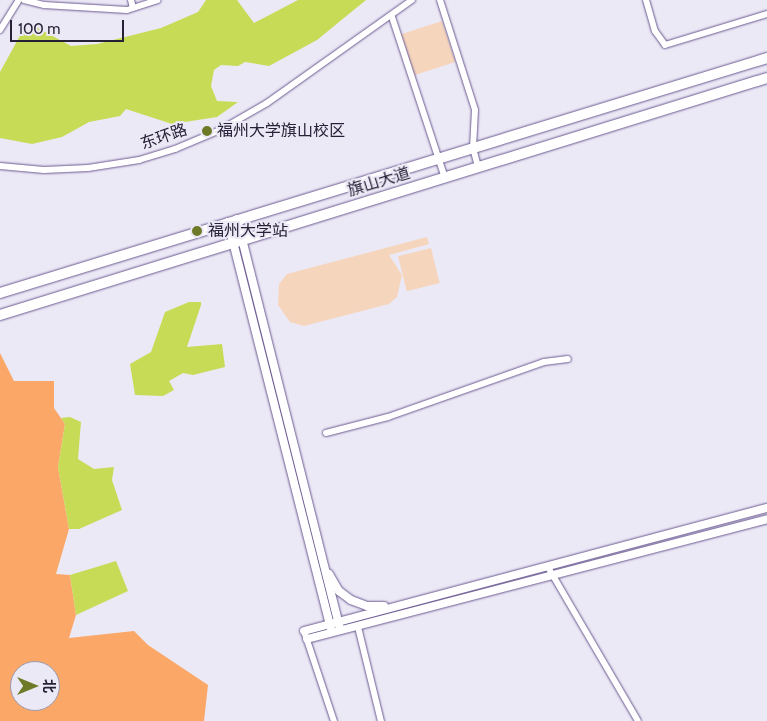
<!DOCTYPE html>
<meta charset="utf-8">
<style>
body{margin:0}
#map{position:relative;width:767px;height:721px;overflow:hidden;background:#ece9f6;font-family:Cabin,"Noto Sans SC",sans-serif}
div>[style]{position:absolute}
.green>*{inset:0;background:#f6d5bd;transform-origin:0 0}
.forest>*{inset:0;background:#faa768}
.water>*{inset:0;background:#c7db57}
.roads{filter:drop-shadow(0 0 1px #6b5a92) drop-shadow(0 0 1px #6b5a92)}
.minor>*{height:6px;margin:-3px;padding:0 3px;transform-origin:3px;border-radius:3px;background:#fff}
.tertiary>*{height:8px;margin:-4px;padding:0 4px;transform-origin:4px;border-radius:4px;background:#fff}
.trunk>*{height:10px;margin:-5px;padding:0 5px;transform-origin:5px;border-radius:5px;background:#fff}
.dots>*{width:14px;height:14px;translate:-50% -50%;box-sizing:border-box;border:2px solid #ece9f6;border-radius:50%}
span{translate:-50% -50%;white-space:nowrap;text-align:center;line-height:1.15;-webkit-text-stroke:4px #ece9f6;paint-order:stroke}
.poi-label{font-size:16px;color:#272037}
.left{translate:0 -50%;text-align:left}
.street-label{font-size:16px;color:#272037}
.north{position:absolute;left:10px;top:661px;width:50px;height:50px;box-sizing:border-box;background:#ece9f6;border:1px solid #9d99aa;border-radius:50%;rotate:90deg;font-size:14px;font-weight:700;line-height:20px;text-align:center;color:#272037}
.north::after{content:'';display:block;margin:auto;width:18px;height:22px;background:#6e7a27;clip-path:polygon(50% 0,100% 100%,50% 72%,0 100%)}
.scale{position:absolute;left:10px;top:20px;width:114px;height:22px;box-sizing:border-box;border:2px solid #272037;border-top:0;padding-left:6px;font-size:15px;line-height:18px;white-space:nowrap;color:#272037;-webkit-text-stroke:4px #ece9f6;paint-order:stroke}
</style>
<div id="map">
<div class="green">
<i style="left:442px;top:21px;width:43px;height:43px;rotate:72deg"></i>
<i style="clip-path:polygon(427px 237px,429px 244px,389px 255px,402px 275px,397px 297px,389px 304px,304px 326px,290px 322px,278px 305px,279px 284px,287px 274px)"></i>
<i style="left:431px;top:248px;width:36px;height:34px;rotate:76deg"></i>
</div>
<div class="forest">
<i style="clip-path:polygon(evenodd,0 353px,14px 381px,54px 381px,54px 408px,65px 424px,58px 467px,69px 529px,56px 574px,70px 575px,76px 615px,69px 638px,134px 631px,148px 645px,208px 685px,204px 721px,0 721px,0 353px,20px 671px,50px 671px,50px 701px,20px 701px,20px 671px)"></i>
</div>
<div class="water">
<i style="clip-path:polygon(206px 0,237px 0,254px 23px,298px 0,366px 0,317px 40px,269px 66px,245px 62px,238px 66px,221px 65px,214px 70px,211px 86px,217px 101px,238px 102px,217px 117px,172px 124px,126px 109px,120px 116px,89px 122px,62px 137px,32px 144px,0 138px,0 72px,22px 32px,38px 28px,71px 46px,97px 44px,161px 28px,198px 12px)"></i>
<i style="clip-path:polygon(189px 302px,201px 302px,201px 305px,187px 347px,222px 344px,225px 367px,193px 375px,183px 373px,169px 381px,174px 390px,163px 396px,135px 395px,130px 364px,151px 352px,165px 312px)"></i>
<i style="clip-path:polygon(70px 417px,81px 422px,78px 459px,94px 469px,114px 467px,112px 480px,122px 510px,79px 529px,69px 529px,58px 467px,65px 424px,61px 418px)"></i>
<i style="clip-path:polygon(116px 561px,128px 591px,76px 615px,70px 575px)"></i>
</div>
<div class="roads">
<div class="minor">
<i style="left:24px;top:0;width:21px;rotate:14deg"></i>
<i style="left:44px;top:5px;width:83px;rotate:3.4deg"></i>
<i style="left:127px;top:10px;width:32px;rotate:-18deg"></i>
<i style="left:131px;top:0;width:8px;rotate:76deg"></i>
<i style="left:440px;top:0;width:115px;rotate:72.3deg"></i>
<i style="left:475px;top:110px;width:38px;rotate:93deg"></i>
<i style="left:473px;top:148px;width:20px;rotate:75deg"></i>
<i style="left:646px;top:0;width:32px;rotate:74deg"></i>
<i style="left:655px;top:31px;width:17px;rotate:54deg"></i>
<i style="left:665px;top:45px;width:107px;rotate:-16.9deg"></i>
<i style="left:392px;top:17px;width:169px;rotate:71.8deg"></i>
<i style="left:0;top:30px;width:36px;rotate:-58deg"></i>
<i style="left:0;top:166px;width:44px;rotate:5.2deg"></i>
<i style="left:44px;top:170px;width:44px;rotate:-2.6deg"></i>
<i style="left:88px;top:168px;width:52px;rotate:-8.9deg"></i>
<i style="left:139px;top:160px;width:38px;rotate:-17deg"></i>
<i style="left:175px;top:149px;width:49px;rotate:-22.9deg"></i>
<i style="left:220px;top:130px;width:54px;rotate:-29.9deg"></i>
<i style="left:267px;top:103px;width:178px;rotate:-35.4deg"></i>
<i style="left:326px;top:433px;width:64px;rotate:-14.5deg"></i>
<i style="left:388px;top:417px;width:165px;rotate:-19.4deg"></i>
<i style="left:544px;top:362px;width:24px;rotate:-7deg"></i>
<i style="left:548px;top:567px;width:178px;rotate:59.7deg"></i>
<i style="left:358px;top:627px;width:97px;rotate:76.3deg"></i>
<i style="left:304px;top:631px;width:95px;rotate:71.6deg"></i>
</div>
<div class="tertiary">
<i style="left:237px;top:219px;width:420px;rotate:75.9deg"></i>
<i style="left:228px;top:222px;width:419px;rotate:75.8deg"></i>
<i style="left:329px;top:574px;width:20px;rotate:60deg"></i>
<i style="left:339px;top:591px;width:15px;rotate:37deg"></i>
<i style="left:351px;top:600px;width:17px;rotate:21deg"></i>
<i style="left:367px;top:606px;width:17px"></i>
<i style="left:304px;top:631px;width:479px;rotate:-14.9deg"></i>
<i style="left:307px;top:639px;width:475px;rotate:-14.6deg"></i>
</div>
<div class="trunk">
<i style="left:0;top:293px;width:802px;rotate:-17.03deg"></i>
<i style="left:0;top:315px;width:803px;rotate:-17.17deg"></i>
</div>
</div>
<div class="dots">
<i style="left:207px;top:131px;background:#6e7a27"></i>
<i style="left:197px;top:231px;background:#6e7a27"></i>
</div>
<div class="poi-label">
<span class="left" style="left:217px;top:131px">福州大学旗山校区</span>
<span class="left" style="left:208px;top:231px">福州大学站</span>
</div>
<div class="street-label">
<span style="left:164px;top:137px;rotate:-19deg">东环路</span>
<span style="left:379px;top:182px;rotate:-17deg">旗山大道</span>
</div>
<div class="north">北</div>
<div class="scale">100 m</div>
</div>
